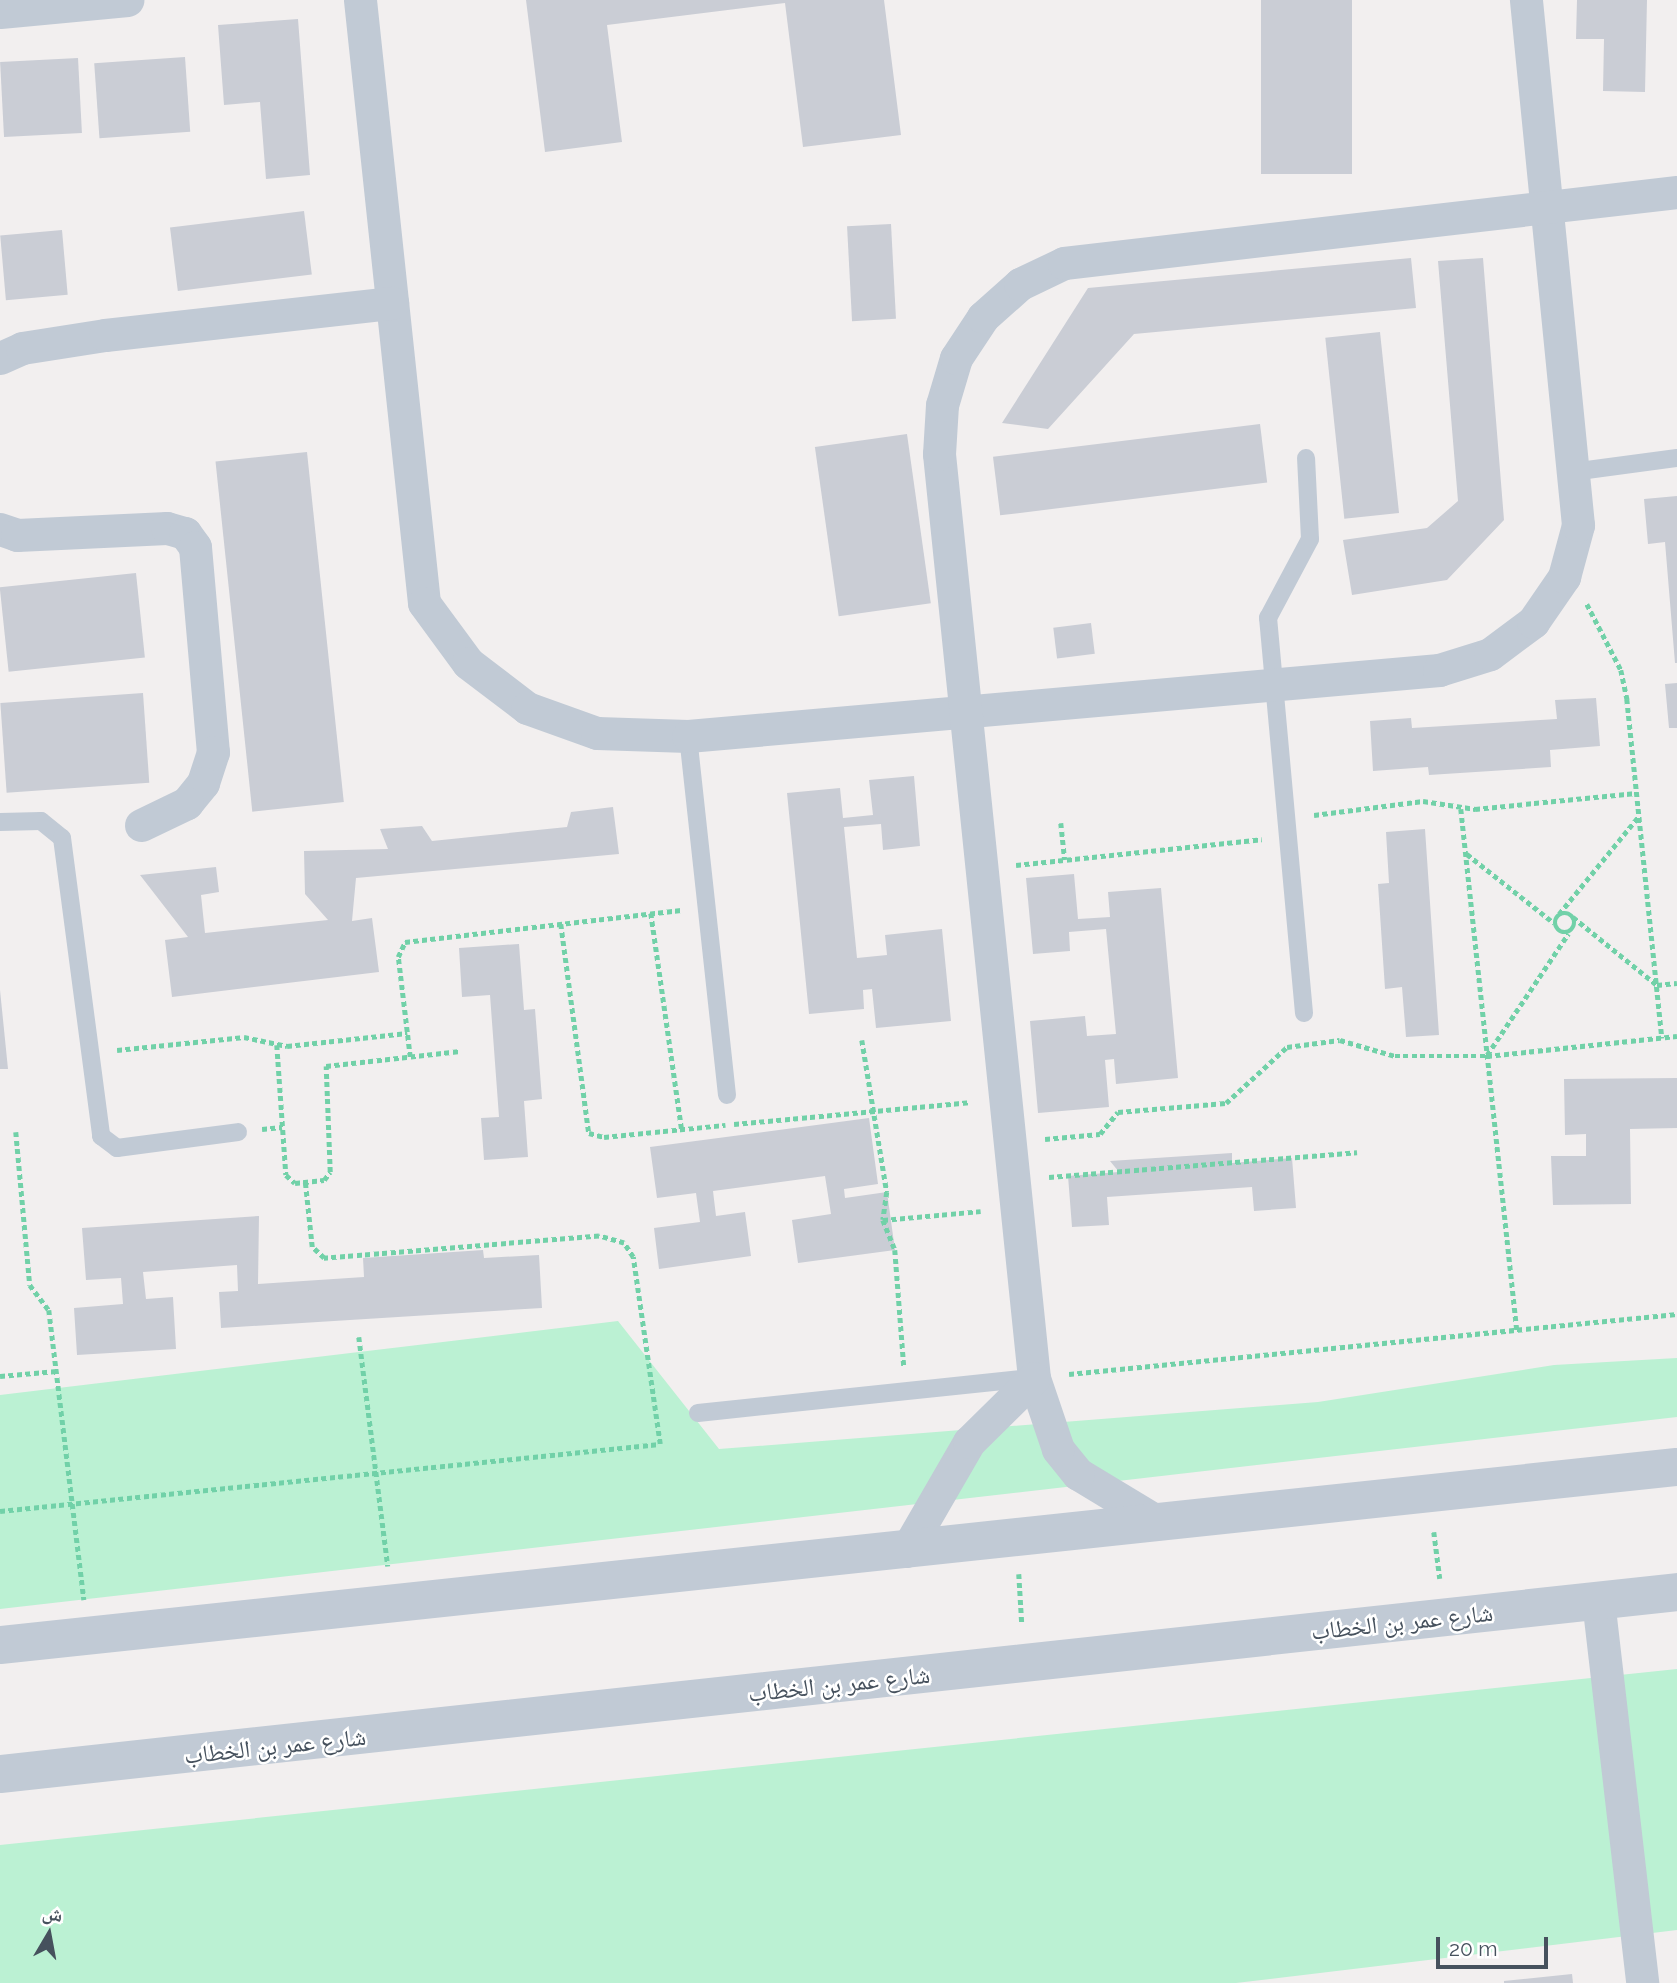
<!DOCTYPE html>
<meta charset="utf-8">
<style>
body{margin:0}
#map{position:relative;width:1677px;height:1983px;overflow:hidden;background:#f2efef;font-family:Raleway,"Noto Naskh Arabic",sans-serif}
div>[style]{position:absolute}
.green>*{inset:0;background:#bbf1d3}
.building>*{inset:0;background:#cacdd5;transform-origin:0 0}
.path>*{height:4.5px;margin-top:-2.25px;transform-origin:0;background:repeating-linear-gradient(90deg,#71d1a8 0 5px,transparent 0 8.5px)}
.path>.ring{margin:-2.25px;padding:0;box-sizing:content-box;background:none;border:4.5px solid #71d1a8;border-radius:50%}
.service>*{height:18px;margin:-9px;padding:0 9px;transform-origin:9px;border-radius:9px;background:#c1cad5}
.minor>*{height:33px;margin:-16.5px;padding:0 16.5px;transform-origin:16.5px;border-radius:16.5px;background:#c1cad5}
.tertiary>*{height:38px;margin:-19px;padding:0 19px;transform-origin:19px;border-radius:19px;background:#c1cad5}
span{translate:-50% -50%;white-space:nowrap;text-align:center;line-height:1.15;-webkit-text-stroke:5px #fff;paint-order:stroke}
.street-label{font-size:24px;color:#46515d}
.north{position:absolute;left:14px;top:1899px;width:70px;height:70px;-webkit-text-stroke:5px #fff;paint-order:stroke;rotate:10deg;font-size:19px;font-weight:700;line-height:28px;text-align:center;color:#46515d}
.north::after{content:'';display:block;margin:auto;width:24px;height:32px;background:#46515d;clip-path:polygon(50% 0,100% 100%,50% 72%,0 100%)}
.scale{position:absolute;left:1436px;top:1937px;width:112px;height:32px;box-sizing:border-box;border:4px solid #46515d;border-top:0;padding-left:9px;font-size:21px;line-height:24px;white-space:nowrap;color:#46515d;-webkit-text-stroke:5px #fff;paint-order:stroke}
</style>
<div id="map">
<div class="green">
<i style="clip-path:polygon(618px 1321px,719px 1449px,1318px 1402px,1554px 1365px,1677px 1358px,1677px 1417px,0 1609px,0 1395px)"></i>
<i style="clip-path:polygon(1677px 1669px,1677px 1930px,1236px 1983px,0 1983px,0 1845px)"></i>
</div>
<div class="building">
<i style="clip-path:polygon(526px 0,884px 0,901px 135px,803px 147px,785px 3px,607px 25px,622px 142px,545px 152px)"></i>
<i style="left:1261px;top:0;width:91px;height:174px"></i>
<i style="clip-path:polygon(1577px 0,1647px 0,1645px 92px,1603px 91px,1604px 39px,1576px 39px)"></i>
<i style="clip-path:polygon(298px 19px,310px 175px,266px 179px,260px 102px,224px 105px,218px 25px)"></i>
<i style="left:185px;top:57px;width:75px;height:91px;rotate:86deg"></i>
<i style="left:78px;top:58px;width:75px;height:78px;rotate:87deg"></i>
<i style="left:304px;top:211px;width:64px;height:135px;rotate:83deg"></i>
<i style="left:891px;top:224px;width:95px;height:44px;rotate:87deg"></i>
<i style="left:62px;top:230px;width:65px;height:62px;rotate:85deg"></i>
<i style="clip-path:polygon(1411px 258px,1416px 308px,1134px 334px,1048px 429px,1002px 423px,1088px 288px)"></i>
<i style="clip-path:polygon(1483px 258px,1504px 520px,1447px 580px,1352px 595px,1343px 540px,1427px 528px,1458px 501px,1438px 261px)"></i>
<i style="left:1380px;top:332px;width:182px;height:55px;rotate:84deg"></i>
<i style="left:1260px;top:424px;width:59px;height:269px;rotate:83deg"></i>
<i style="left:907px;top:434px;width:171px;height:93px;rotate:82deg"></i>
<i style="left:307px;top:452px;width:352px;height:92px;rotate:84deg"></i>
<i style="clip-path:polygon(1677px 496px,1677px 663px,1675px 663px,1665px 542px,1648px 544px,1644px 499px)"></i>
<i style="left:136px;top:573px;width:85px;height:137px;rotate:84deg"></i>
<i style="left:1091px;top:623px;width:31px;height:38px;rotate:83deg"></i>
<i style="clip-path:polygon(1677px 683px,1677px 728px,1669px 728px,1665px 684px)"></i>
<i style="left:143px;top:693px;width:90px;height:143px;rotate:86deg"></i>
<i style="clip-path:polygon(1596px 698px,1600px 746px,1550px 750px,1551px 767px,1429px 775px,1428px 767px,1373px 771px,1370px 721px,1411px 718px,1412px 728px,1557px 719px,1555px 700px)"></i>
<i style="clip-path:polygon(914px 776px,920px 846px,883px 850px,881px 824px,844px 827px,857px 958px,887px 955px,885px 935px,942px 929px,951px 1021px,876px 1028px,872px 989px,863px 990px,864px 1009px,809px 1014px,787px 793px,840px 788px,843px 818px,873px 815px,869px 780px)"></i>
<i style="clip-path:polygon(613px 807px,619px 854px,356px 878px,352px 921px,372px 918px,379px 972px,172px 997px,165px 940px,188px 937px,140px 875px,216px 867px,219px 892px,201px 895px,205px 933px,328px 920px,305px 894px,304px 851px,388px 849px,380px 829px,422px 826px,432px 841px,567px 827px,571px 812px)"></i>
<i style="clip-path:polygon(1425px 829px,1439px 1035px,1406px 1037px,1402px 987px,1385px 989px,1378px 884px,1389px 883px,1386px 832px)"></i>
<i style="clip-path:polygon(1074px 874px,1078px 919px,1110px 917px,1108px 892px,1161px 888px,1178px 1078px,1116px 1084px,1114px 1059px,1105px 1060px,1109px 1107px,1038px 1113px,1030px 1021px,1085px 1016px,1087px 1036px,1116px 1034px,1106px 929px,1069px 932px,1070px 951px,1033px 954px,1026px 878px)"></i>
<i style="clip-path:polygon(519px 944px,524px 1010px,535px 1009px,542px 1099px,524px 1101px,528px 1157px,484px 1160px,481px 1118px,499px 1117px,490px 995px,462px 997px,459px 948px)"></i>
<i style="clip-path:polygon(0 990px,8px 1069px,0 1069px)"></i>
<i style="clip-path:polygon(1677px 1078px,1677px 1128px,1630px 1129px,1631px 1204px,1553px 1205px,1551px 1156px,1586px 1156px,1586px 1134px,1565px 1135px,1564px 1079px)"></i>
<i style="clip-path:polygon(869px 1118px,878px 1184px,844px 1189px,845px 1198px,887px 1192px,895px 1250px,798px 1263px,792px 1220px,831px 1214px,825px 1176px,713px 1191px,716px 1216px,745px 1212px,751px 1256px,659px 1269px,654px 1228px,700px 1222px,696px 1193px,657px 1198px,650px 1147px)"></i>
<i style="clip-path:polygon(1232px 1153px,1232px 1163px,1292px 1158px,1296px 1208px,1254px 1211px,1252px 1187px,1107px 1197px,1109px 1225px,1072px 1227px,1068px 1176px,1119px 1172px,1110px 1161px)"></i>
<i style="clip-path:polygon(259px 1216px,258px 1284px,364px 1277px,363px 1258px,483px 1250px,484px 1258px,539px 1255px,542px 1308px,221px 1328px,219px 1292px,238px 1291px,237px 1265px,143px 1272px,146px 1299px,173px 1297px,176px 1349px,77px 1355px,74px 1308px,123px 1304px,121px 1278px,86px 1280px,82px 1228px)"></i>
<i style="clip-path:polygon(1572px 1974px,1573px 1983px,1504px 1983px,1504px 1981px)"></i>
</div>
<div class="path">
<i style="left:1587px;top:604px;width:74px;rotate:62.7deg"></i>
<i style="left:1621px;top:670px;width:30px;rotate:78deg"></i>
<i style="left:1627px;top:699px;width:341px;rotate:84.1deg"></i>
<i style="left:1461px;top:809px;width:524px;rotate:83.87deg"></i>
<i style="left:1314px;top:815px;width:110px;rotate:-7.3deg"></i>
<i style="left:1423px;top:801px;width:53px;rotate:8.7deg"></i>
<i style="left:1475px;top:809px;width:162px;rotate:-5.7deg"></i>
<i style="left:1061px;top:823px;width:37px;rotate:84deg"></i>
<i style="left:1467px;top:854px;width:111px;rotate:38.4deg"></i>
<i style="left:1016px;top:865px;width:247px;rotate:-6deg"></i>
<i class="ring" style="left:1555px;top:913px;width:15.5px;height:15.5px"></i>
<i style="left:651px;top:913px;width:219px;rotate:81.9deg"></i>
<i style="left:1559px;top:914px;width:125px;rotate:-50.8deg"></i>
<i style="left:1573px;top:917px;width:108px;rotate:39deg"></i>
<i style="left:1657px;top:985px;width:20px;rotate:-6deg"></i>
<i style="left:561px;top:924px;width:211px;rotate:82.4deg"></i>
<i style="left:589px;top:1133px;width:16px;rotate:15deg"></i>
<i style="left:604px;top:1137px;width:122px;rotate:-5.7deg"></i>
<i style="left:862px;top:1040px;width:154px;rotate:80.7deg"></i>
<i style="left:887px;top:1192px;width:28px;rotate:98deg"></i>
<i style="left:883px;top:1220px;width:32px;rotate:68deg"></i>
<i style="left:895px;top:1250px;width:116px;rotate:85.6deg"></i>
<i style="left:277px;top:1045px;width:130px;rotate:86deg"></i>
<i style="left:286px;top:1175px;width:12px;rotate:42deg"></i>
<i style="left:295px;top:1183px;width:29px;rotate:-6deg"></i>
<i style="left:324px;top:1180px;width:10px;rotate:-53deg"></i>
<i style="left:330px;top:1172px;width:106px;rotate:-92.2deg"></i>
<i style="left:326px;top:1066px;width:135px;rotate:-6.4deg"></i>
<i style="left:117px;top:1050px;width:128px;rotate:-5.8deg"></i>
<i style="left:244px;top:1037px;width:44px;rotate:11.8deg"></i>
<i style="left:287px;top:1046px;width:121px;rotate:-6.2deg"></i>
<i style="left:1487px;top:1055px;width:146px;rotate:-56.2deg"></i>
<i style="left:410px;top:1057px;width:101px;rotate:-96.8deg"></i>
<i style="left:398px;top:957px;width:17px;rotate:-65deg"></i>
<i style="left:405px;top:942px;width:278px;rotate:-6.6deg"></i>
<i style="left:734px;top:1124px;width:236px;rotate:-5.3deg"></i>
<i style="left:262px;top:1129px;width:20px;rotate:-6deg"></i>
<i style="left:16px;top:1132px;width:154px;rotate:84.8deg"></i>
<i style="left:30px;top:1285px;width:31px;rotate:53deg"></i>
<i style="left:49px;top:1310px;width:292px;rotate:83.1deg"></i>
<i style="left:1045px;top:1139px;width:55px;rotate:-5.2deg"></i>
<i style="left:1100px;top:1134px;width:28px;rotate:-51deg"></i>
<i style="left:1118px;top:1112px;width:108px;rotate:-4.8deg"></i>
<i style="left:1226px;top:1103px;width:83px;rotate:-42.6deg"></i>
<i style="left:1287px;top:1047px;width:53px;rotate:-7.5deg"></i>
<i style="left:1340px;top:1040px;width:57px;rotate:16.2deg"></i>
<i style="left:1395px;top:1056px;width:92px"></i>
<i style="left:1487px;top:1056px;width:191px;rotate:-6deg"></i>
<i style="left:1049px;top:1177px;width:309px;rotate:-4.6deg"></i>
<i style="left:883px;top:1220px;width:98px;rotate:-5.2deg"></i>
<i style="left:359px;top:1337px;width:231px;rotate:82.8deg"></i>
<i style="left:1069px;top:1374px;width:611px;rotate:-5.64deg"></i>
<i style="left:0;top:1376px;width:57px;rotate:-5deg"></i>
<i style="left:0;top:1511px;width:663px;rotate:-5.8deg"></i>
<i style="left:660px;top:1444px;width:189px;rotate:-98.2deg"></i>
<i style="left:633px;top:1257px;width:17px;rotate:-123deg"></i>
<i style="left:624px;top:1243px;width:26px;rotate:-164deg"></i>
<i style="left:599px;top:1236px;width:276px;rotate:175.4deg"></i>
<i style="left:324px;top:1258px;width:16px;rotate:-137deg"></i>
<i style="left:312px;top:1247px;width:66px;rotate:-96.1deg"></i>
<i style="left:1434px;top:1532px;width:47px;rotate:82.7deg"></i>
<i style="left:1019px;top:1574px;width:50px;rotate:86.6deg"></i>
</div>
<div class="service">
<i style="left:1572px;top:472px;width:106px;rotate:-7.6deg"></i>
<i style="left:688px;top:736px;width:361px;rotate:83.8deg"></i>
<i style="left:0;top:822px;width:41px;rotate:-1.4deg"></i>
<i style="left:41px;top:821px;width:27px;rotate:39deg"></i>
<i style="left:62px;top:838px;width:301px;rotate:82.5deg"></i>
<i style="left:101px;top:1136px;width:20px;rotate:37deg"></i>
<i style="left:117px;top:1148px;width:122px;rotate:-7.5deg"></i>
<i style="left:1304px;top:1013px;width:397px;rotate:-95.2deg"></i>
<i style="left:1268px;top:618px;width:89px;rotate:-62deg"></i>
<i style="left:1310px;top:539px;width:81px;rotate:-92.8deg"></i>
<i style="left:698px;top:1413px;width:334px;rotate:-6deg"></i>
</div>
<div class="minor">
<i style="left:360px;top:0;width:606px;rotate:83.94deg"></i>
<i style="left:424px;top:603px;width:74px;rotate:53.7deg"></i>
<i style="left:468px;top:663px;width:74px;rotate:37.3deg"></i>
<i style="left:527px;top:708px;width:74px;rotate:19.7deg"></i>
<i style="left:597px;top:733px;width:91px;rotate:1.9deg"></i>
<i style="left:688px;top:736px;width:754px;rotate:-5.02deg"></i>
<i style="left:1439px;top:670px;width:53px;rotate:-17.4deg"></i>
<i style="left:1490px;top:654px;width:54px;rotate:-36.7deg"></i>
<i style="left:1533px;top:622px;width:55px;rotate:-55.4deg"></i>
<i style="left:1564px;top:577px;width:54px;rotate:-74.9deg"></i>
<i style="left:1578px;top:525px;width:528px;rotate:-95.66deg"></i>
<i style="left:0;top:12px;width:128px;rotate:-5.4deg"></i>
<i style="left:0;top:358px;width:24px;rotate:-24deg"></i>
<i style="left:22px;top:348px;width:84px;rotate:-8.9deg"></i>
<i style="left:105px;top:335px;width:289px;rotate:-6.4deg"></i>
<i style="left:0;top:529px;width:18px;rotate:19deg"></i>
<i style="left:17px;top:535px;width:150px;rotate:-2.7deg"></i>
<i style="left:167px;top:528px;width:19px;rotate:16deg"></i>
<i style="left:185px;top:533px;width:17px;rotate:54deg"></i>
<i style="left:195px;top:547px;width:206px;rotate:85deg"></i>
<i style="left:213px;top:752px;width:33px;rotate:108deg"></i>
<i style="left:203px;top:783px;width:26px;rotate:129deg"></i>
<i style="left:187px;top:803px;width:51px;rotate:154.4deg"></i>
<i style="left:1156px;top:1521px;width:91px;rotate:-148.9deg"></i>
<i style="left:1078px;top:1474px;width:32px;rotate:-129deg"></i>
<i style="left:1058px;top:1449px;width:75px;rotate:-108.7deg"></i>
<i style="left:1034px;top:1378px;width:929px;rotate:-95.87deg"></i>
<i style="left:939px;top:454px;width:49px;rotate:-86.5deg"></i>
<i style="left:942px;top:405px;width:49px;rotate:-73.4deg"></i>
<i style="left:956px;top:358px;width:49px;rotate:-56.6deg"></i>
<i style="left:983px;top:317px;width:50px;rotate:-41.7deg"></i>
<i style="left:1020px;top:284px;width:49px;rotate:-25.5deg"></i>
<i style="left:1064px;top:263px;width:617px;rotate:-6.61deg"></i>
<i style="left:906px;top:1551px;width:126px;rotate:-60deg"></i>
<i style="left:969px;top:1442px;width:91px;rotate:-44.6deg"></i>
<i style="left:1598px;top:1600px;width:386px;rotate:83.4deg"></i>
</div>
<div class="tertiary">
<i style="left:0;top:1645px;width:1686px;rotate:-6.06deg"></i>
<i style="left:0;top:1774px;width:1687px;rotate:-6.19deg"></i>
</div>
<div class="street-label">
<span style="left:1402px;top:1622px;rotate:-6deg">شارع عمر بن الخطاب</span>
<span style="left:839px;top:1684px;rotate:-6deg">شارع عمر بن الخطاب</span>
<span style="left:275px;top:1746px;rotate:-6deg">شارع عمر بن الخطاب</span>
</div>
<div class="north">ش</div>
<div class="scale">20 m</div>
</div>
